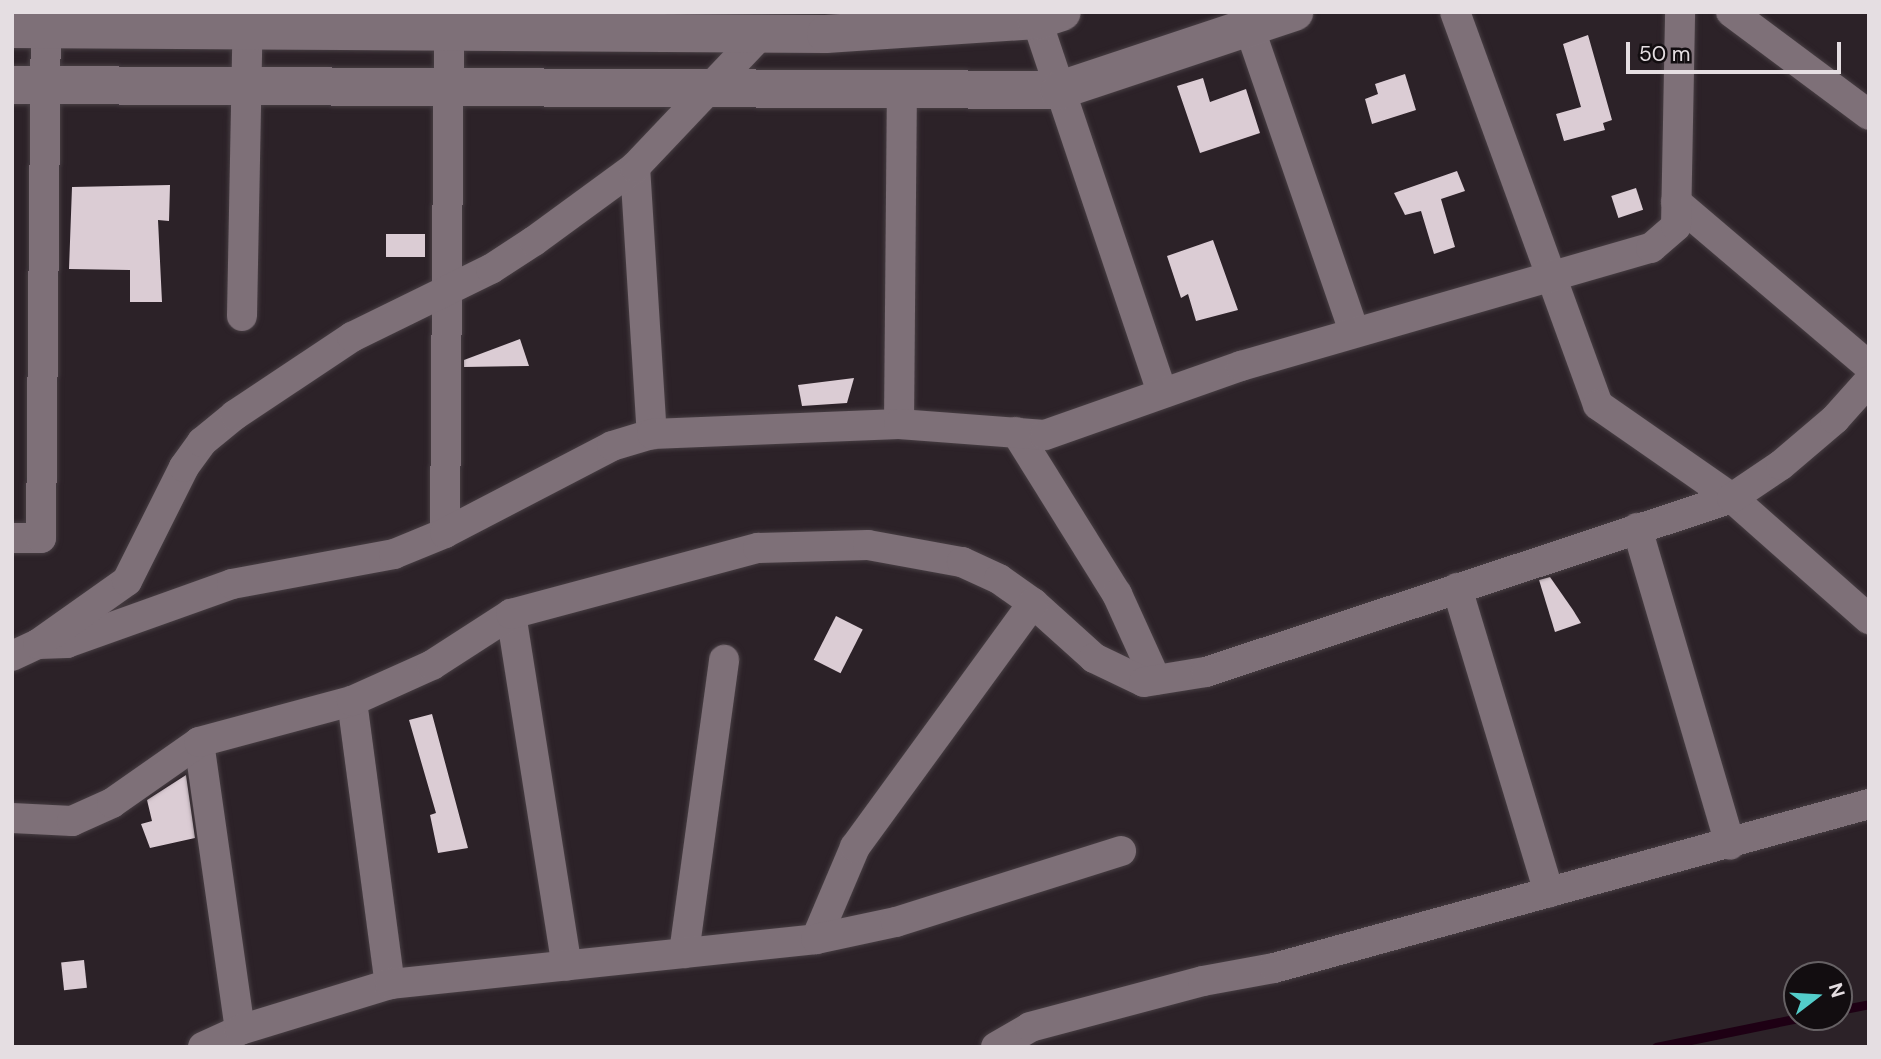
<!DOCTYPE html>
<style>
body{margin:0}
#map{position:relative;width:1881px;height:1059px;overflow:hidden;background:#2c2228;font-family:"DM Sans",sans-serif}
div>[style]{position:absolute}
.stream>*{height:9px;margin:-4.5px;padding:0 4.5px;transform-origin:4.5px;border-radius:4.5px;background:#1e0014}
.building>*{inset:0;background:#dbccd4;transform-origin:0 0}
.roads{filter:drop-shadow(0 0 2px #473e43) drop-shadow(0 0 2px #473e43)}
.street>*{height:30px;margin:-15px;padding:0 15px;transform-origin:15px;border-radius:15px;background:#7e7078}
.secondary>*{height:38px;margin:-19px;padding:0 19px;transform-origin:19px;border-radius:19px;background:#7e7078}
span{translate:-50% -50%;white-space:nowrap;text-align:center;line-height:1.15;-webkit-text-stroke:7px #120d10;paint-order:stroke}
.frame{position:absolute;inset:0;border:14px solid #e5dee2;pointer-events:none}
.north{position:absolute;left:1783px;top:961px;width:70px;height:70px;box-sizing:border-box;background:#120d10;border:2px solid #666164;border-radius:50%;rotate:73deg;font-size:19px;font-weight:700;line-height:28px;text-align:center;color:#e5dee2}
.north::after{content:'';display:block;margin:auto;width:24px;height:32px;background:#53cdca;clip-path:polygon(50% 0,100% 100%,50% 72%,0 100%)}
.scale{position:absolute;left:1626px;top:42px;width:215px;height:32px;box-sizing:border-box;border:4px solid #e5dee2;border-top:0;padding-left:9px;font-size:21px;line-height:24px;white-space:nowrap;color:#e5dee2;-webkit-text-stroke:5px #120d10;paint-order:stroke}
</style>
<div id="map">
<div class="stream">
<i style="left:1839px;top:1010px;width:31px;rotate:-11deg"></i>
<i style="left:1656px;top:1047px;width:150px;rotate:-11.5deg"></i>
</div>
<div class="building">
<i style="clip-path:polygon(1588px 35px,1612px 120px,1603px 123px,1605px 130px,1564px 141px,1556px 114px,1581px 107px,1563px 44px)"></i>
<i style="clip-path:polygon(1405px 74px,1416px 110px,1372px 124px,1365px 99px,1378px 94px,1375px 84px)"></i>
<i style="clip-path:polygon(1203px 78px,1210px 102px,1246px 89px,1260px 133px,1200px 153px,1177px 86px)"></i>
<i style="clip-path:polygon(1457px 171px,1465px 191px,1441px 199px,1455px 247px,1434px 254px,1421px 211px,1405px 215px,1394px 193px)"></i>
<i style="clip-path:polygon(170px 185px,169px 221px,158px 220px,162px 302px,130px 302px,130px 270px,69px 269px,72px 187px)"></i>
<i style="left:1636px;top:188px;width:23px;height:26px;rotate:72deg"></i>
<i style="left:386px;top:234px;width:39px;height:23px"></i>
<i style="clip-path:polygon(1213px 240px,1238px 310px,1196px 321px,1188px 294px,1181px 298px,1167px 256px)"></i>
<i style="clip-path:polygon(520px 339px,529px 366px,464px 367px,464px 360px)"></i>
<i style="clip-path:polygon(854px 378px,847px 403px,802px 406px,798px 385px)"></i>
<i style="clip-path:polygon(1550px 577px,1573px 610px,1581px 623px,1555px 632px,1539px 580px)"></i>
<i style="left:836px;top:616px;width:30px;height:49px;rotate:27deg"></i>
<i style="clip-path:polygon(432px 714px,468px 848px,438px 853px,430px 815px,436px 813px,409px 720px)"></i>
<i style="clip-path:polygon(186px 775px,195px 838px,150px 848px,141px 824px,152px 821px,147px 800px)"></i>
<i style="left:84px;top:960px;width:28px;height:23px;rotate:84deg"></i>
</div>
<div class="roads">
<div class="street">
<i style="left:1034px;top:12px;width:402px;rotate:71.4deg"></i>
<i style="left:1244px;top:12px;width:337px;rotate:71deg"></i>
<i style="left:1455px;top:12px;width:418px;rotate:70deg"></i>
<i style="left:1598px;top:405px;width:163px;rotate:34.8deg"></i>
<i style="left:1732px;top:498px;width:183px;rotate:41.5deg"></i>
<i style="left:1731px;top:12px;width:172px;rotate:36.7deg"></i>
<i style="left:635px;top:167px;width:268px;rotate:86.4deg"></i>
<i style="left:1676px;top:202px;width:253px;rotate:40.4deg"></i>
<i style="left:242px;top:316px;width:304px;rotate:-88.9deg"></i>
<i style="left:899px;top:424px;width:335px;rotate:-89.5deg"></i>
<i style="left:1016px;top:432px;width:191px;rotate:58.1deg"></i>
<i style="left:1117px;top:594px;width:94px;rotate:65.6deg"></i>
<i style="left:1637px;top:528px;width:330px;rotate:73.6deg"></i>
<i style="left:445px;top:533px;width:521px;rotate:-89.56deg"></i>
<i style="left:12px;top:538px;width:29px"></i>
<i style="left:41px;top:538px;width:526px;rotate:-89.46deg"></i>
<i style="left:1457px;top:588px;width:318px;rotate:73.2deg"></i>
<i style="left:511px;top:614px;width:356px;rotate:81deg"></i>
<i style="left:38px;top:644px;width:29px;rotate:-2deg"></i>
<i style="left:67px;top:643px;width:175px;rotate:-19.7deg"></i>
<i style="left:232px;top:584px;width:165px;rotate:-10.5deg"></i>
<i style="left:394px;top:554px;width:55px;rotate:-22.4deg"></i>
<i style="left:445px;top:533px;width:188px;rotate:-27.5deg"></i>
<i style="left:612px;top:446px;width:42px;rotate:-16.7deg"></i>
<i style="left:652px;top:434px;width:247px;rotate:-2.3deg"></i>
<i style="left:899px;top:424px;width:146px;rotate:4.3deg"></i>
<i style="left:1045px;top:435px;width:208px;rotate:-19.4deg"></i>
<i style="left:1241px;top:366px;width:427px;rotate:-16.1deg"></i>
<i style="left:1651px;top:248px;width:33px;rotate:-41deg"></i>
<i style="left:1676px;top:226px;width:214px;rotate:-88.9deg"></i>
<i style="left:12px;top:656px;width:29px;rotate:-25deg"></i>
<i style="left:38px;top:644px;width:109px;rotate:-35.3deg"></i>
<i style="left:127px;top:581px;width:127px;rotate:-63.4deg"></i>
<i style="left:184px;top:467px;width:31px;rotate:-54deg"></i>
<i style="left:202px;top:442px;width:43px;rotate:-39.3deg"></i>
<i style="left:235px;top:415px;width:141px;rotate:-33.7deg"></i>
<i style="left:352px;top:337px;width:155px;rotate:-26.1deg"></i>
<i style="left:491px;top:269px;width:51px;rotate:-33.1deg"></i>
<i style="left:534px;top:241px;width:125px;rotate:-36.2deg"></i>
<i style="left:635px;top:167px;width:185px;rotate:-46.5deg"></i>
<i style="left:352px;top:701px;width:286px;rotate:82.4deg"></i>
<i style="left:199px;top:742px;width:291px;rotate:81.9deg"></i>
<i style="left:12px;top:818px;width:60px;rotate:2.9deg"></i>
<i style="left:72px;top:821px;width:44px;rotate:-24.2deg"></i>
<i style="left:112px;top:803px;width:106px;rotate:-35deg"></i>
<i style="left:199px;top:742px;width:158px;rotate:-15deg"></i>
<i style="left:352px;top:701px;width:88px;rotate:-24.2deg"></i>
<i style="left:432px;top:665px;width:94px;rotate:-32.8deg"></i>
<i style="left:511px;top:614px;width:256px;rotate:-15deg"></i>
<i style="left:758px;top:548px;width:110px;rotate:-1.6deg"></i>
<i style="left:868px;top:545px;width:96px;rotate:10.3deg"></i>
<i style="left:962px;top:562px;width:41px;rotate:24.7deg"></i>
<i style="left:999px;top:579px;width:42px;rotate:35.2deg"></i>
<i style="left:1033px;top:603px;width:82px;rotate:42deg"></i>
<i style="left:1094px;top:658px;width:55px;rotate:25.6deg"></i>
<i style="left:1144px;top:682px;width:63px;rotate:-9.2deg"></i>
<i style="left:1206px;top:672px;width:554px;rotate:-18.3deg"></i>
<i style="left:1732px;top:498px;width:59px;rotate:-34deg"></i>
<i style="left:1781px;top:465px;width:71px;rotate:-40.4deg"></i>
<i style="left:1835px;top:419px;width:51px;rotate:-48.2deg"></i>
<i style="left:816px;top:939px;width:100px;rotate:-67deg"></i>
<i style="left:855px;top:847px;width:302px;rotate:-53.9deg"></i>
<i style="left:684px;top:953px;width:296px;rotate:-82.2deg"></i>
<i style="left:203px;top:1047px;width:41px;rotate:-24.7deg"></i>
<i style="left:240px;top:1030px;width:157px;rotate:-17deg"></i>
<i style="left:390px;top:984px;width:428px;rotate:-6deg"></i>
<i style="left:816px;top:939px;width:82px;rotate:-12deg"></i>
<i style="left:896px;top:922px;width:236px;rotate:-17.5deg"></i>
<i style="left:996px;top:1047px;width:39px;rotate:-30deg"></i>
<i style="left:1030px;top:1027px;width:179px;rotate:-14.9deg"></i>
<i style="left:1203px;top:981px;width:72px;rotate:-10.4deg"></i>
<i style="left:1274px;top:968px;width:617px;rotate:-15.41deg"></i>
</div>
<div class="secondary">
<i style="left:12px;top:29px;width:814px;rotate:0.35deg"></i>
<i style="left:826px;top:34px;width:211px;rotate:-3.8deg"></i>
<i style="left:1037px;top:20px;width:26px;rotate:-18deg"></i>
<i style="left:12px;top:85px;width:1048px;rotate:0.27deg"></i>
<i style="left:1060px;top:90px;width:247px;rotate:-18.4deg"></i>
</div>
</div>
<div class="frame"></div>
<div class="north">N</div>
<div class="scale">50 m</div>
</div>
